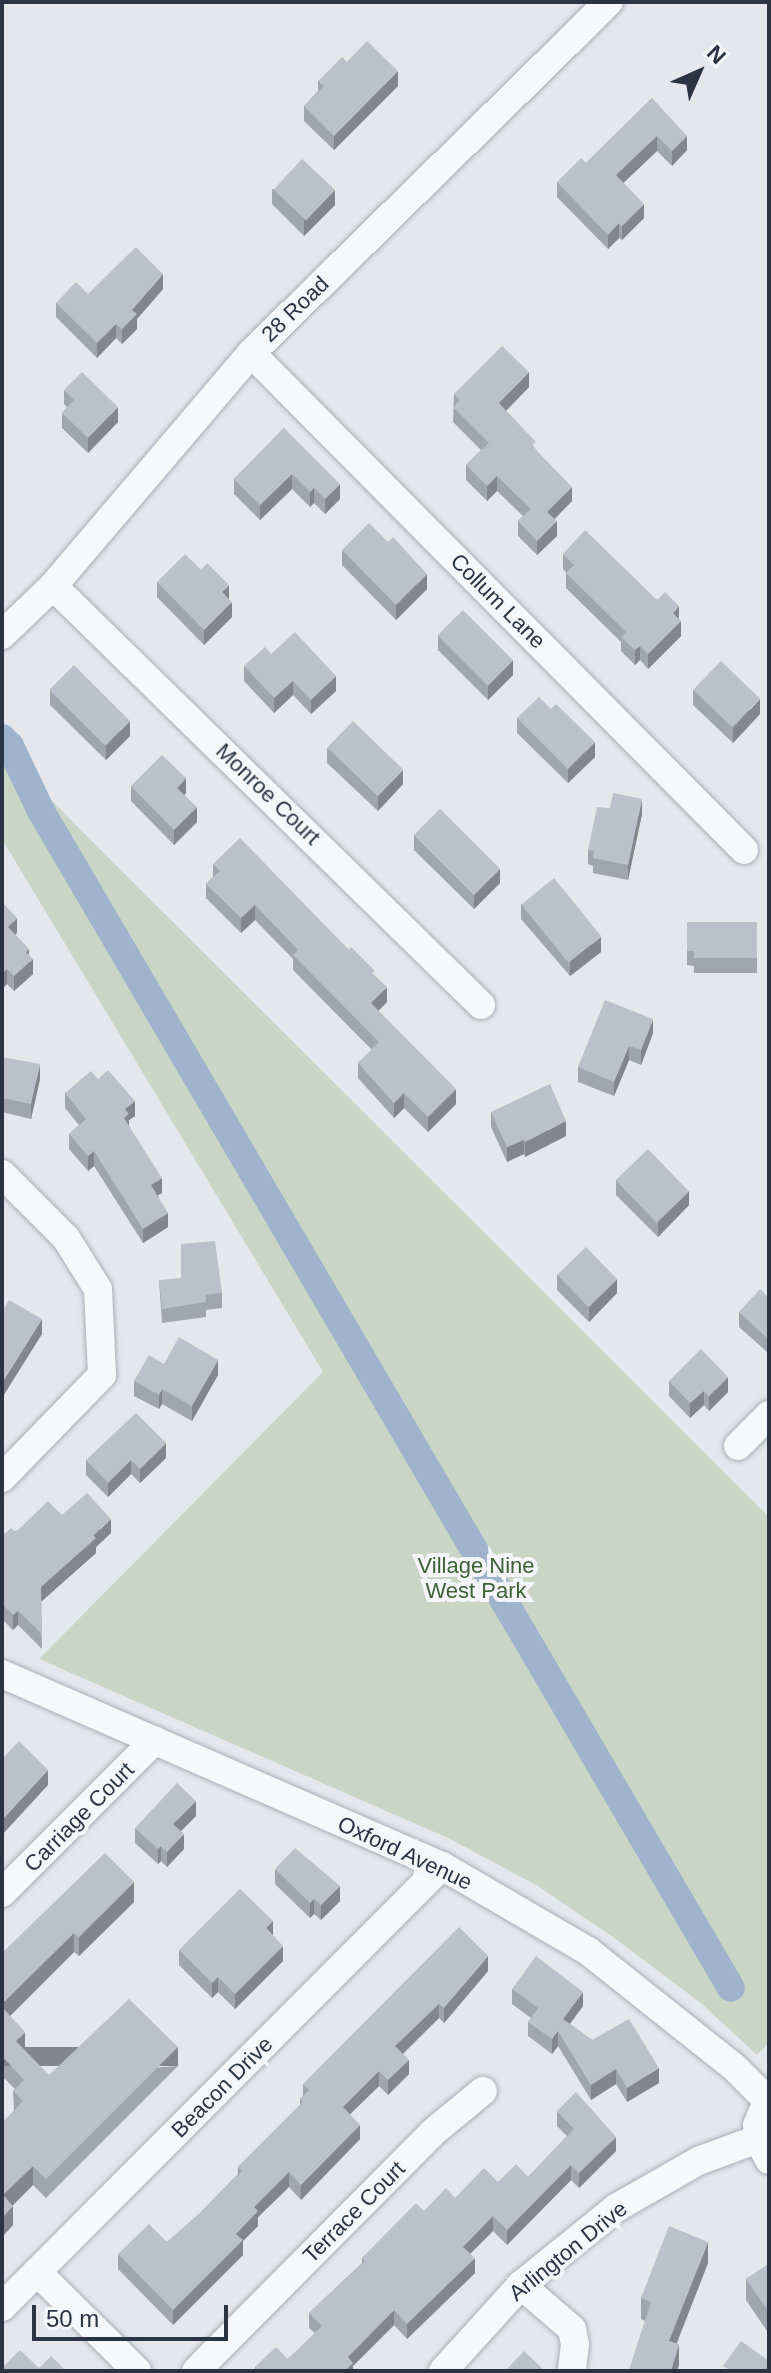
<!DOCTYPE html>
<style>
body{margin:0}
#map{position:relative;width:771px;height:2373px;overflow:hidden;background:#e4e7ec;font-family:Arial,sans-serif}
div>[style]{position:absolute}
.green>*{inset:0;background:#c9d6c5}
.canal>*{height:28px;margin:-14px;padding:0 14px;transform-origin:14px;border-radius:14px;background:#9fb4cc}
.roads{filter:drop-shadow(0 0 2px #a9aeb7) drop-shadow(0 0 2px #a9aeb7)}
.minor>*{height:28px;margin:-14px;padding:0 14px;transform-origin:14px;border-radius:14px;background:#f7f8fa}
.wall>*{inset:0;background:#a1a5ae}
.shaded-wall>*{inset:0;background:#83868d;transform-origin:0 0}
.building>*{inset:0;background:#bbc0ca;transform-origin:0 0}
span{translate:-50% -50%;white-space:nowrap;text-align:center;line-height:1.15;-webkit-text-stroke:8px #f4f6f9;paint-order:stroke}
.street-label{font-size:22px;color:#2b3445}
.park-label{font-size:22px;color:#3f6138}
.frame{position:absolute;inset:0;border:4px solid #2b3445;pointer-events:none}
.north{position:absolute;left:659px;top:32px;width:80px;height:80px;-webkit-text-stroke:6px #f4f6f9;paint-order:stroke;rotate:45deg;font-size:22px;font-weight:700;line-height:32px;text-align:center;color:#2b3445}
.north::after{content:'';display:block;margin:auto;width:28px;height:36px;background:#2b3445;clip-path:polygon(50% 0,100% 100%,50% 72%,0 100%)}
.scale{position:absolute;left:32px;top:2305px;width:196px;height:36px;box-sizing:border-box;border:4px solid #2b3445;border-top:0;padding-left:10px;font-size:24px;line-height:28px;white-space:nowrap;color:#2b3445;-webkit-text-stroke:6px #f4f6f9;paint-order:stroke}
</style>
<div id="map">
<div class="green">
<i style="clip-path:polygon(2px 751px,769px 1517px,769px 2042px,757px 2055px,702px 2004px,617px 1940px,538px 1886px,448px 1838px,39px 1659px,323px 1372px,2px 839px)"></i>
</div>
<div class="canal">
<i style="left:2px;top:738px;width:11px;rotate:45deg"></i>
<i style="left:10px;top:746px;width:72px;rotate:64.5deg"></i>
<i style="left:41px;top:811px;width:1364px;rotate:59.62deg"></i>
</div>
<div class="roads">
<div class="minor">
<i style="left:251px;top:353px;width:700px;rotate:45.23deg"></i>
<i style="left:53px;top:586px;width:599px;rotate:44.39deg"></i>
<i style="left:2px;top:635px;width:71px;rotate:-43.9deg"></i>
<i style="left:53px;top:586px;width:306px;rotate:-49.6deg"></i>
<i style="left:251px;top:353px;width:501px;rotate:-44.43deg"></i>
<i style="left:2px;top:1174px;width:91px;rotate:45deg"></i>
<i style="left:66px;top:1238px;width:60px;rotate:57.9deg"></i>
<i style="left:98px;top:1289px;width:86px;rotate:87.3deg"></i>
<i style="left:102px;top:1375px;width:144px;rotate:134.2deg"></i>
<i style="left:738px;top:1446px;width:44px;rotate:-45deg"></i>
<i style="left:2px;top:1674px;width:480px;rotate:23.6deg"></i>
<i style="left:442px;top:1866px;width:169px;rotate:30.2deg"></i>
<i style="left:588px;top:1951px;width:186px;rotate:38.5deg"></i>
<i style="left:734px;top:2067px;width:47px;rotate:45deg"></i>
<i style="left:2px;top:1893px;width:216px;rotate:-45deg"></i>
<i style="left:769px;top:2097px;width:30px;rotate:113deg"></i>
<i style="left:757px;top:2125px;width:14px;rotate:86deg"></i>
<i style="left:758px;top:2139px;width:24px;rotate:62deg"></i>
<i style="left:37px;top:2272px;width:141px;rotate:44.7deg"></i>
<i style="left:521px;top:2285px;width:67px;rotate:40.8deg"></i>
<i style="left:572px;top:2329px;width:16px;rotate:79deg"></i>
<i style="left:575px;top:2345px;width:26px;rotate:97deg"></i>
<i style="left:2px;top:2307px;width:623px;rotate:-45.07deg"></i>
<i style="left:196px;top:2371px;width:335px;rotate:-45.2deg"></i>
<i style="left:432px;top:2133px;width:66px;rotate:-39.5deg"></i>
<i style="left:443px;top:2371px;width:116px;rotate:-47.8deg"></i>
<i style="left:521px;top:2285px;width:122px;rotate:-39deg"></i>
<i style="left:616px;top:2208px;width:95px;rotate:-29.8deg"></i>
<i style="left:698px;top:2161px;width:64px;rotate:-20.1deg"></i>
</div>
</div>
<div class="wall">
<i style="clip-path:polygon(318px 81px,398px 86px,334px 150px,304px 121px,304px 106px,318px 91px)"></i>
<i style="clip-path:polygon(652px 98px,687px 150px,672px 166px,657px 151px,623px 183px,644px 218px,622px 240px,619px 238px,608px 249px,557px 197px,557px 182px,586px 163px)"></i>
<i style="clip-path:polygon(272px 189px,335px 205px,304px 236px,272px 204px)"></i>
<i style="clip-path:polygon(163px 289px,137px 319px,137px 329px,122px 344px,116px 338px,97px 358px,56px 317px,56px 303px,88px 294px)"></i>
<i style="clip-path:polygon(529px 387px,506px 411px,536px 450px,572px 501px,555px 519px,557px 536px,537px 555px,518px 536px,518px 521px,523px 516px,497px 491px,487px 501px,466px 480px,466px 465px,481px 450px,453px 422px,454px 394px)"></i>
<i style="clip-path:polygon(64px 390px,118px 422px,88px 453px,62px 428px,62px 413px,67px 407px,64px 404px)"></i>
<i style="clip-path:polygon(284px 428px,340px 499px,325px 514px,314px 503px,310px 507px,292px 489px,260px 520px,234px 494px,234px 479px)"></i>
<i style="clip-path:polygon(342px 550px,427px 589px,396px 620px,342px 565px)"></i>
<i style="clip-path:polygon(563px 554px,657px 600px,679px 619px,681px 636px,648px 669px,640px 660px,635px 665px,621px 651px,621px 642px,566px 588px,566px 572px,563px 569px)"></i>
<i style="clip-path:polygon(157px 582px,229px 599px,232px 617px,204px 645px,157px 597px)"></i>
<i style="clip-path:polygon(438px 636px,513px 675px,488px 700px,438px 650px)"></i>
<i style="clip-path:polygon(271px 654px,336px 691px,311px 714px,293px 695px,274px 713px,244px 681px,244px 666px)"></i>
<i style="clip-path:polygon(50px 690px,130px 736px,106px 760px,50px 705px)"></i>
<i style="clip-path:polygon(693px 690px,760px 714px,733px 743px,693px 705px)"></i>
<i style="clip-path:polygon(517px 718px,595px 757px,568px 783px,517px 733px)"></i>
<i style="clip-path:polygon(327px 748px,403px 784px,378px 811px,327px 763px)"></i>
<i style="clip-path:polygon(131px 786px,186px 793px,184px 795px,197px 822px,174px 845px,131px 801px)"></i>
<i style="clip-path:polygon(642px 814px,628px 880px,593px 873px,593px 866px,588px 864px,588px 850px)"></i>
<i style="clip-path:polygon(414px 835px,500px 883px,474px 909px,414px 850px)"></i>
<i style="clip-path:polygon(213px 864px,375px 976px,387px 1002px,378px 1011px,456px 1104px,428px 1132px,404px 1108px,394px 1118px,358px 1078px,358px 1063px,372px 1050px,293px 970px,293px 959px,255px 920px,241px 933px,206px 898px,206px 884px,213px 877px)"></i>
<i style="clip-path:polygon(2px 902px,17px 933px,15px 934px,29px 955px,33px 974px,14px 991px,7px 984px,2px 989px)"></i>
<i style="clip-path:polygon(521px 904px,601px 952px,570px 976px,521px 919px)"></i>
<i style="clip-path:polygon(687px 922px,757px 922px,757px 973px,694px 973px,694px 966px,687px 965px)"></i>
<i style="clip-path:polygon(653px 1033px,641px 1065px,629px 1060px,614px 1096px,578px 1082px,578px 1067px)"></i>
<i style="clip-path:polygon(2px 1057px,40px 1079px,31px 1119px,2px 1112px)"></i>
<i style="clip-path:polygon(98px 1079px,135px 1116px,129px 1120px,129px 1126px,162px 1193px,158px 1195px,168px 1227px,143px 1243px,94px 1166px,88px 1171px,69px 1149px,69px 1134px,79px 1125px,65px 1108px,65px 1093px)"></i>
<i style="clip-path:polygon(491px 1112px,566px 1136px,525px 1157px,524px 1154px,507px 1162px,491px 1127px)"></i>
<i style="clip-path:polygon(616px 1180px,689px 1205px,658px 1237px,616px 1195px)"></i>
<i style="clip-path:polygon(557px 1275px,617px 1293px,589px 1322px,557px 1290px)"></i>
<i style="clip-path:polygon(159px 1280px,222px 1293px,222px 1308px,206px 1310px,206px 1317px,162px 1323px)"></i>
<i style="clip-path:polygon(769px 1298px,767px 1352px,739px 1327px,739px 1312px)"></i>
<i style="clip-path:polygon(164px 1364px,218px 1375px,192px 1421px,162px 1404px,159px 1409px,134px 1396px,134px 1381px)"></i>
<i style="clip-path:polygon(669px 1381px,728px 1392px,709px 1411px,704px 1405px,690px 1418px,669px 1396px)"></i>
<i style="clip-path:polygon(166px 1458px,140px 1483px,131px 1474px,108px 1497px,86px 1475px,86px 1460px)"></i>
<i style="clip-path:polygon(62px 1515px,111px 1533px,96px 1547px,96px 1553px,41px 1601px,42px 1649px,18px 1625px,13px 1630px,2px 1619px,2px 1536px)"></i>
<i style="clip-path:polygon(196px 1816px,181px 1831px,184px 1849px,167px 1867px,161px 1861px,158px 1864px,135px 1843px,135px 1828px)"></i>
<i style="clip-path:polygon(275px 1869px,340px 1901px,321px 1920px,314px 1914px,310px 1918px,275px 1884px)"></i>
<i style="clip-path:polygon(134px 1902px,79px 1956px,74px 1952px,10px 2016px,25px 2051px,49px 2075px,178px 2066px,46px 2198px,33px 2185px,13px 2205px,13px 2225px,2px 2237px,2px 2123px,14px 2111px,13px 2091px,15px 2089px,2px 2076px,2px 1953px)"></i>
<i style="clip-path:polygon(273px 1936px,283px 1961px,235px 2009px,218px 1992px,212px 1998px,179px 1965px,179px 1950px)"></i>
<i style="clip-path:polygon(488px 1971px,444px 2023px,439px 2018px,403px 2054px,409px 2074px,388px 2095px,379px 2086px,350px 2114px,360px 2139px,301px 2200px,289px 2187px,258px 2217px,258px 2226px,243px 2241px,243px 2255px,173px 2325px,118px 2269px,118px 2254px,167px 2242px,199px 2214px,238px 2174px,238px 2167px,300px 2105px,300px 2099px,303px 2096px,303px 2084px)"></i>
<i style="clip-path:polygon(512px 1989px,583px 2006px,570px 2024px,592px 2040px,659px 2083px,627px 2102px,616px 2084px,591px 2100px,558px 2046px,552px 2054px,528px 2036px,528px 2022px,531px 2018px,512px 2004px)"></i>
<i style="clip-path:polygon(557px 2111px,616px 2151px,579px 2188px,571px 2180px,507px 2245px,493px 2231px,470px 2254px,475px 2273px,407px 2339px,394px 2325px,353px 2366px,353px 2371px,255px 2371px,255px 2367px,288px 2359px,315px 2333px,309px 2328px,309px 2313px,362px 2263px,362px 2258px,424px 2211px,498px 2182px,528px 2177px,567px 2136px,557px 2126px)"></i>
<i style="clip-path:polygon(708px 2263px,677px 2343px,679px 2365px,677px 2371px,629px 2371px,645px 2321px,641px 2319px,641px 2298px)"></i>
<i style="clip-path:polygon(769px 2264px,769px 2334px,746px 2300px,746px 2279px)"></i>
</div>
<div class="shaded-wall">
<i style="clip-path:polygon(398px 71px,398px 86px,334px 150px,334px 136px)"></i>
<i style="clip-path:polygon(657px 136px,657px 151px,616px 190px,616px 175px)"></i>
<i style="clip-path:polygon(687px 136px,687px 150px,672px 166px,672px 151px)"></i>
<i style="clip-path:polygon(335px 190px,335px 205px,304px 236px,304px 221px)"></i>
<i style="clip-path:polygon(644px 204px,644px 218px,622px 240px,622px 226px)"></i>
<i style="clip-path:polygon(619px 223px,619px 238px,608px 249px,608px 235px)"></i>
<i style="clip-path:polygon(163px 274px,163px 289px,137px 319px,137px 329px,122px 344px,122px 329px,132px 310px)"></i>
<i style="clip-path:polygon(116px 324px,116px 338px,97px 358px,97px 343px)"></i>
<i style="clip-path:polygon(529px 372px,529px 387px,499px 418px,499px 403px)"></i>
<i style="clip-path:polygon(118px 407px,118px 422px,88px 453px,88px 438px)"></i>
<i style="clip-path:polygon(292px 474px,292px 489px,260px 520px,260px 505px)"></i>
<i style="clip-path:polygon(497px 476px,497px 491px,487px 501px,487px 486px)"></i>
<i style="clip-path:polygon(340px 484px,340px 499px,325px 514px,325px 499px)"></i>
<i style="clip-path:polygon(572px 487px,572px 501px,547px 526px,547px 512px)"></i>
<i style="clip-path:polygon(314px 488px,314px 503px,310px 507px,310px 492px)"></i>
<i style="clip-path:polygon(557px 521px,557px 536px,537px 555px,537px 541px)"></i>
<i style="clip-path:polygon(427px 574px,427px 589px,396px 620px,396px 605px)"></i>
<i style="clip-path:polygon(229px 585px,229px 600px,222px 592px)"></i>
<i style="clip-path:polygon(232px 602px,232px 617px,204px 645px,204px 630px)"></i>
<i style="clip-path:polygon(679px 606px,679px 621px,673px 613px)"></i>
<i style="clip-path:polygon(681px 621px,681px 636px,648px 669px,648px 654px)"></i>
<i style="clip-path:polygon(640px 646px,640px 660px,635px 665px,635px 650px)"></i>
<i style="clip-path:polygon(513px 660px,513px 675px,488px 700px,488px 686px)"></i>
<i style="clip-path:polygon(336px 676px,336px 691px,311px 714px,311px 700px)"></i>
<i style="clip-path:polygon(293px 681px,293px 695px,274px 713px,274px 698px)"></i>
<i style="clip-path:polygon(760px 699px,760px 714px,733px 743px,733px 728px)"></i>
<i style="clip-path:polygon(130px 721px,130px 736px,106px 760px,106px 746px)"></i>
<i style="clip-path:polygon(595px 742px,595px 757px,568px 783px,568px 769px)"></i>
<i style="clip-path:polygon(403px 770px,403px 784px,378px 811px,378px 796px)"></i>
<i style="clip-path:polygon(186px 778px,186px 793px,177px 803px,177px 788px)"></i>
<i style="clip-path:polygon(642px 799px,642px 814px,628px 880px,628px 865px)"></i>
<i style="clip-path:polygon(197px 807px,197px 822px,174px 845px,174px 830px)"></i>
<i style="clip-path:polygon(500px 869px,500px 883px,474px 909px,474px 894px)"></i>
<i style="clip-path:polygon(255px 905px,255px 920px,241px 933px,241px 918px)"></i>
<i style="clip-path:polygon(17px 918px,17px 933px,8px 941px,8px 927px)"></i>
<i style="clip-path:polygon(601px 937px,601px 952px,570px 976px,570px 961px)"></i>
<i style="clip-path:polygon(29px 949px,29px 963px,33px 959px,33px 974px,14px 991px,14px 976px,26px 952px)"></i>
<i style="clip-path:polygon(7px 969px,7px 984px,2px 989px,2px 974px)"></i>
<i style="clip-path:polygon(387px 987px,387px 1002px,371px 1018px,371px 1003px)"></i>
<i style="clip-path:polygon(653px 1019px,653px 1033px,641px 1065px,641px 1050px)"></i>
<i style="clip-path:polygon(629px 1046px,629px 1060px,614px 1096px,614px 1082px)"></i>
<i style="clip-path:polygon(40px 1064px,40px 1079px,31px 1119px,31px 1104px)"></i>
<i style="clip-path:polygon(456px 1089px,456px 1104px,428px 1132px,428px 1117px)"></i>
<i style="clip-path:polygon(404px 1093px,404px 1108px,394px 1118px,394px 1103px)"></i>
<i style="clip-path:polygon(135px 1101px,135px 1116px,129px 1120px,129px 1129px,124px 1133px,125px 1109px)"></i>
<i style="clip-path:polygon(566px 1121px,566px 1136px,525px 1157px,525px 1142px)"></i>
<i style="clip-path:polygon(524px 1140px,524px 1154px,507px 1162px,507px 1147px)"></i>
<i style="clip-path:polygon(94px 1151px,94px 1166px,88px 1171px,88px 1156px)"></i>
<i style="clip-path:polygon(162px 1178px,162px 1193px,151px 1199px,151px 1185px)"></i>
<i style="clip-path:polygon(689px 1191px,689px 1205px,658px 1237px,658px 1222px)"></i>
<i style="clip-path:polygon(168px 1213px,168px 1227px,143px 1243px,143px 1229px)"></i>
<i style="clip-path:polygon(617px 1279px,617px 1293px,589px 1322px,589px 1307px)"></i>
<i style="clip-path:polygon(42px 1319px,42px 1334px,2px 1398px,2px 1383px)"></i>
<i style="clip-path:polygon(769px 1335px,769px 1350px,767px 1352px,767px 1338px)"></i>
<i style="clip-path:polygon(218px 1360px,218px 1375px,192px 1421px,192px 1406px)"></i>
<i style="clip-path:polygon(728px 1377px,728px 1392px,709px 1411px,709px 1396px)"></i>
<i style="clip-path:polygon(162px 1389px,162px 1404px,159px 1409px,159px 1395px)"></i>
<i style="clip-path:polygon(704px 1391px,704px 1405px,690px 1418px,690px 1403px)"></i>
<i style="clip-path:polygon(166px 1443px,166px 1458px,140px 1483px,140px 1469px)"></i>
<i style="clip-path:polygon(131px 1460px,131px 1474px,108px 1497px,108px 1483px)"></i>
<i style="clip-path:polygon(111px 1519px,111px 1533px,96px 1547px,96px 1553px,41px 1602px,41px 1587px)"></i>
<i style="clip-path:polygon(18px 1611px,18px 1625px,13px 1630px,13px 1615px)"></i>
<i style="clip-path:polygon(48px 1770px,48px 1785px,2px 1835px,2px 1820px)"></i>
<i style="clip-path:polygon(196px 1801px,196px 1816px,173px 1839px,173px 1824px)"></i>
<i style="clip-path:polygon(184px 1834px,184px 1849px,167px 1867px,167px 1852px)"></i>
<i style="clip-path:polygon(161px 1846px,161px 1861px,158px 1864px,158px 1849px)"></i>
<i style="clip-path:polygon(134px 1882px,134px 1902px,79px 1956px,79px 1937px)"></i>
<i style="clip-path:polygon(340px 1886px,340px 1901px,321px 1920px,321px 1905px)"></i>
<i style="clip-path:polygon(314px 1899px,314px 1914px,310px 1918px,310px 1903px)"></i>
<i style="clip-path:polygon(273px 1921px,273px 1936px,266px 1928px)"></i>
<i style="clip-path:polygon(74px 1933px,74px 1952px,2px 2024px,2px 2004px)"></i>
<i style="clip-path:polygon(283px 1946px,283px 1961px,235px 2009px,235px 1994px)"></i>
<i style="clip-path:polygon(488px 1956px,488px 1971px,444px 2023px,444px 2008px)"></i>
<i style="clip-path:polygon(218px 1977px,218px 1992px,212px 1998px,212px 1983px)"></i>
<i style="clip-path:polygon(583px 1992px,583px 2006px,563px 2033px,563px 2019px)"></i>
<i style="clip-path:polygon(439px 2004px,439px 2018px,395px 2061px,395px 2046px)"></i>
<i style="clip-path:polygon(558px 2031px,558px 2046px,552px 2054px,552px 2039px)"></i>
<i style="clip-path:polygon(25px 2032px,25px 2051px,16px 2041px)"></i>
<i style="left:178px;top:2047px;width:19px;height:187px;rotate:90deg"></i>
<i style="clip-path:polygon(409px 2060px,409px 2074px,388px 2095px,388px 2080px)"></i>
<i style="clip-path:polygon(659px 2068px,659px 2083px,627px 2102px,627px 2088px)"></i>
<i style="clip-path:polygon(616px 2069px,616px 2084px,591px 2100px,591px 2085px)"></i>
<i style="clip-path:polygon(379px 2071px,379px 2086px,343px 2121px,343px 2107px)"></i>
<i style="clip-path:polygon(360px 2125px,360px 2139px,301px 2200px,301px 2185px)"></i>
<i style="clip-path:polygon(616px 2137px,616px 2151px,579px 2188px,579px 2173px)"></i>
<i style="clip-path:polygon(571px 2165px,571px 2180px,507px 2245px,507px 2230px)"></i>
<i style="clip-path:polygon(33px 2166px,33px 2185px,3px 2215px,3px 2195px)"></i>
<i style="clip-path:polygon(289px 2172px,289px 2187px,258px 2217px,258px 2226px,243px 2241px,243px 2255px,173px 2325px,173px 2310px,236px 2234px,254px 2207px)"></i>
<i style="clip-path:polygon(13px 2206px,13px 2225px,2px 2237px,2px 2218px)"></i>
<i style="clip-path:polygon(493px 2216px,493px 2231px,463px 2261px,463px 2247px)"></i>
<i style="clip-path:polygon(708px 2242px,708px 2263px,669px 2362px,669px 2341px)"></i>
<i style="clip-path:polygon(475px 2258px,475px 2273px,407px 2339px,407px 2324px)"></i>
<i style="clip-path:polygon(394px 2310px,394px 2325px,353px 2366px,353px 2371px,345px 2371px,348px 2357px)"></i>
<i style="clip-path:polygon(679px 2344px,679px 2365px,677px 2371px,671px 2371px)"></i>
</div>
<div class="building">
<i style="clip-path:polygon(367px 41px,398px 71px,334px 136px,304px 106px,324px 86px,318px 81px,342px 57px,347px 62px)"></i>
<i style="clip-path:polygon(652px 98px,687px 136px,672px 151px,657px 136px,616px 175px,644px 204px,622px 226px,619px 223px,608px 235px,557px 182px,581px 158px,586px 163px)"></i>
<i style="left:302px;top:159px;width:45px;height:42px;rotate:43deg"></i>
<i style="clip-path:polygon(136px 247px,163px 274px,132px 310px,137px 314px,122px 329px,116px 324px,97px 343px,56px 303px,76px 282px,88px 294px)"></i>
<i style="clip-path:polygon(502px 346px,529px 372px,499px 403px,536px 442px,532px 446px,572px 487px,547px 512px,557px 521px,537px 541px,518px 521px,531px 509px,497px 476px,487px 486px,466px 465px,489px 443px,453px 407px,460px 400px,454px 394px)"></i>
<i style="clip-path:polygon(82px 372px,118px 407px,88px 438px,62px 413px,74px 400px,64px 390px)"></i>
<i style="clip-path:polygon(284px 428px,340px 484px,325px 499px,314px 488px,310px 492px,292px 474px,260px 505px,234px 479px)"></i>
<i style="clip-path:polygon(369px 523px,388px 542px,393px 537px,427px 574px,396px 605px,342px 550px)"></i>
<i style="clip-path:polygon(585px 530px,657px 600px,665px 592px,679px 606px,673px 613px,681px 621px,648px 654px,640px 646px,635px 650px,621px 637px,626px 632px,566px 573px,574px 565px,563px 554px)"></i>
<i style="clip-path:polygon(185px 554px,201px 570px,207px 563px,229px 585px,222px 592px,232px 602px,204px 630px,157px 582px)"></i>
<i style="left:463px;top:610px;width:71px;height:36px;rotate:45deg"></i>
<i style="clip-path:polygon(295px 632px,336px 676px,311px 700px,293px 681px,274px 698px,244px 666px,265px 647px,271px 654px)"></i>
<i style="left:721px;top:661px;width:54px;height:40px;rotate:44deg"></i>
<i style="left:74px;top:665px;width:79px;height:35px;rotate:45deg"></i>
<i style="clip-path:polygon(539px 697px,551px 709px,556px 704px,595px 742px,568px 769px,517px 718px)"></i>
<i style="left:353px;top:721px;width:70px;height:37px;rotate:44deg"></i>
<i style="clip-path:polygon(162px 755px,186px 778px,177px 788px,197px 807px,174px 830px,131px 786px)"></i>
<i style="clip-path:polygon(613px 793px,642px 799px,628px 865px,593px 858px,594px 851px,588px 850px,597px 807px,610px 808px)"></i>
<i style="left:440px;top:809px;width:85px;height:37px;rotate:45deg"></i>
<i style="clip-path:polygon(240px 838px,349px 950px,351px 947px,375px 971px,372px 973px,387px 987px,371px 1003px,456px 1089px,428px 1117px,404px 1093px,394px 1103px,358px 1063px,379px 1042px,293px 955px,298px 950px,255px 905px,241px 918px,206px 884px,220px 871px,213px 864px)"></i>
<i style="left:554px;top:878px;width:75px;height:42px;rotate:51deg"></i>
<i style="clip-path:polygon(2px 902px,17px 918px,8px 927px,29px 949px,26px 952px,33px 959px,14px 976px,7px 969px,2px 974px)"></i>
<i style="clip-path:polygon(687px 922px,757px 922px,757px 958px,694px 958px,694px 951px,687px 951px)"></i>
<i style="clip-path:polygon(605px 1000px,653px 1019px,641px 1050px,629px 1046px,614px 1082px,578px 1067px)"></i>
<i style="clip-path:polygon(2px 1057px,40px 1064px,31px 1104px,2px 1098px)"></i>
<i style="clip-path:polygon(108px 1070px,135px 1101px,125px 1109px,129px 1114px,124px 1118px,162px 1178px,151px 1185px,168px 1213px,143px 1229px,94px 1151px,88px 1156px,69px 1134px,86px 1119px,65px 1093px,91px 1071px,98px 1079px)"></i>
<i style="clip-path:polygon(550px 1084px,566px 1121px,525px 1142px,524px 1140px,507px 1147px,491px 1112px)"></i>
<i style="left:648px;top:1149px;width:59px;height:45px;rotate:46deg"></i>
<i style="clip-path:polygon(215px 1241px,222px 1293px,206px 1295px,206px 1302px,162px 1309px,159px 1280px,181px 1278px,181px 1244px)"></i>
<i style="left:586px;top:1247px;width:45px;height:40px;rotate:46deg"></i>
<i style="clip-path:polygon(760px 1289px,769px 1298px,769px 1335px,767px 1338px,739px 1312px)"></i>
<i style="clip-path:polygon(9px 1300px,42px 1319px,2px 1383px,2px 1312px)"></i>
<i style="clip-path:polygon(179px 1337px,218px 1360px,192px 1406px,162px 1389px,159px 1395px,134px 1381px,149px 1355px,164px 1364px)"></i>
<i style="clip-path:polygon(701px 1349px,728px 1377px,709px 1396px,704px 1391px,690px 1403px,669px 1381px)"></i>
<i style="clip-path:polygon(136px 1413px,166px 1443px,140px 1469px,131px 1460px,108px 1483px,86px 1460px)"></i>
<i style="clip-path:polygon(87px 1493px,111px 1519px,93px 1535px,96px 1538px,41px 1587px,42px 1634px,18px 1611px,13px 1615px,2px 1604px,2px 1536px,11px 1528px,16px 1532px,48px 1501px,62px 1515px)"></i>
<i style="clip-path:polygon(19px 1741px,48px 1770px,2px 1820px,2px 1759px)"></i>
<i style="clip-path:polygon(177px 1783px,196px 1801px,173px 1824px,184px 1834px,167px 1852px,161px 1846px,158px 1849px,135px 1828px)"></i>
<i style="clip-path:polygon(295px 1848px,340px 1886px,321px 1905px,314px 1899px,310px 1903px,275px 1869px)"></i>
<i style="clip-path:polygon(105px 1853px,134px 1882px,79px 1937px,74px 1933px,2px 2004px,2px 1976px,3px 1975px,2px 1974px,2px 1953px)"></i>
<i style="clip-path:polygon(240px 1889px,273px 1921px,266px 1928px,283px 1946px,235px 1994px,218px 1977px,212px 1983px,179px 1950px)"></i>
<i style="clip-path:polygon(459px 1927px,488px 1956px,444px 2008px,439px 2004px,395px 2046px,409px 2060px,388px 2080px,379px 2071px,343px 2107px,360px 2125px,301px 2185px,289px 2172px,254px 2207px,258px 2211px,236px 2234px,243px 2240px,173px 2310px,118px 2254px,149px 2224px,167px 2242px,199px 2214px,242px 2171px,238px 2167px,303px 2102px,300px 2099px,309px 2090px,303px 2084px)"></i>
<i style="clip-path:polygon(536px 1956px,583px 1992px,563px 2019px,592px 2040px,629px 2019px,659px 2068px,627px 2088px,616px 2069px,591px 2085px,558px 2031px,552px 2039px,528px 2022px,538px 2008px,512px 1989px)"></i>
<i style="clip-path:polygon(129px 1999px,178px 2047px,46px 2179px,33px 2166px,3px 2195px,13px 2206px,2px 2218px,2px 2123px,23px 2101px,13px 2091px,24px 2080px,2px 2056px,2px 2007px,25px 2032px,16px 2041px,49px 2075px)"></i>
<i style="clip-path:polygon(576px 2092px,616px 2137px,579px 2173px,571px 2165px,507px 2230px,493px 2216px,463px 2247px,475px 2258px,407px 2324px,394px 2310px,348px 2357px,353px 2363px,345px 2371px,259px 2371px,255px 2367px,276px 2347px,288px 2359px,322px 2326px,309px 2313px,365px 2261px,362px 2258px,416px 2203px,424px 2211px,446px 2188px,455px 2198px,484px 2168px,498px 2182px,516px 2164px,528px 2177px,574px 2129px,557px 2111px)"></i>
<i style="clip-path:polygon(669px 2226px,708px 2242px,669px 2341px,679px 2344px,671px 2371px,629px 2371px,651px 2302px,641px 2298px)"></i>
<i style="clip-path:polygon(769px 2264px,769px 2312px,746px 2279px)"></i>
<i style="clip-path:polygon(741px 2341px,769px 2361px,769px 2371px,731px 2371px,723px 2366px)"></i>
<i style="clip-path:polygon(20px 2350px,39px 2368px,51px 2356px,66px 2371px,2px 2371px,2px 2368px)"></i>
<i style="clip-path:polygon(524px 2351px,545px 2371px,505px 2371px)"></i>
</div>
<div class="street-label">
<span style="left:295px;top:309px;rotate:-44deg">28 Road</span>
<span style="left:498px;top:601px;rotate:45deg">Collum Lane</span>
<span style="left:268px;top:794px;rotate:44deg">Monroe Court</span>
<span style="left:79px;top:1817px;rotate:-45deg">Carriage Court</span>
<span style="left:405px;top:1853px;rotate:25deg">Oxford Avenue</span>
<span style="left:222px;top:2087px;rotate:-45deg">Beacon Drive</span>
<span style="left:354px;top:2212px;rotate:-45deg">Terrace Court</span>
<span style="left:568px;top:2251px;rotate:-39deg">Arlington Drive</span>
</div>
<div class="park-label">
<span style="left:476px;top:1578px">Village Nine<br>West Park</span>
</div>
<div class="frame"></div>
<div class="north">N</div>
<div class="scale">50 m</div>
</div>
